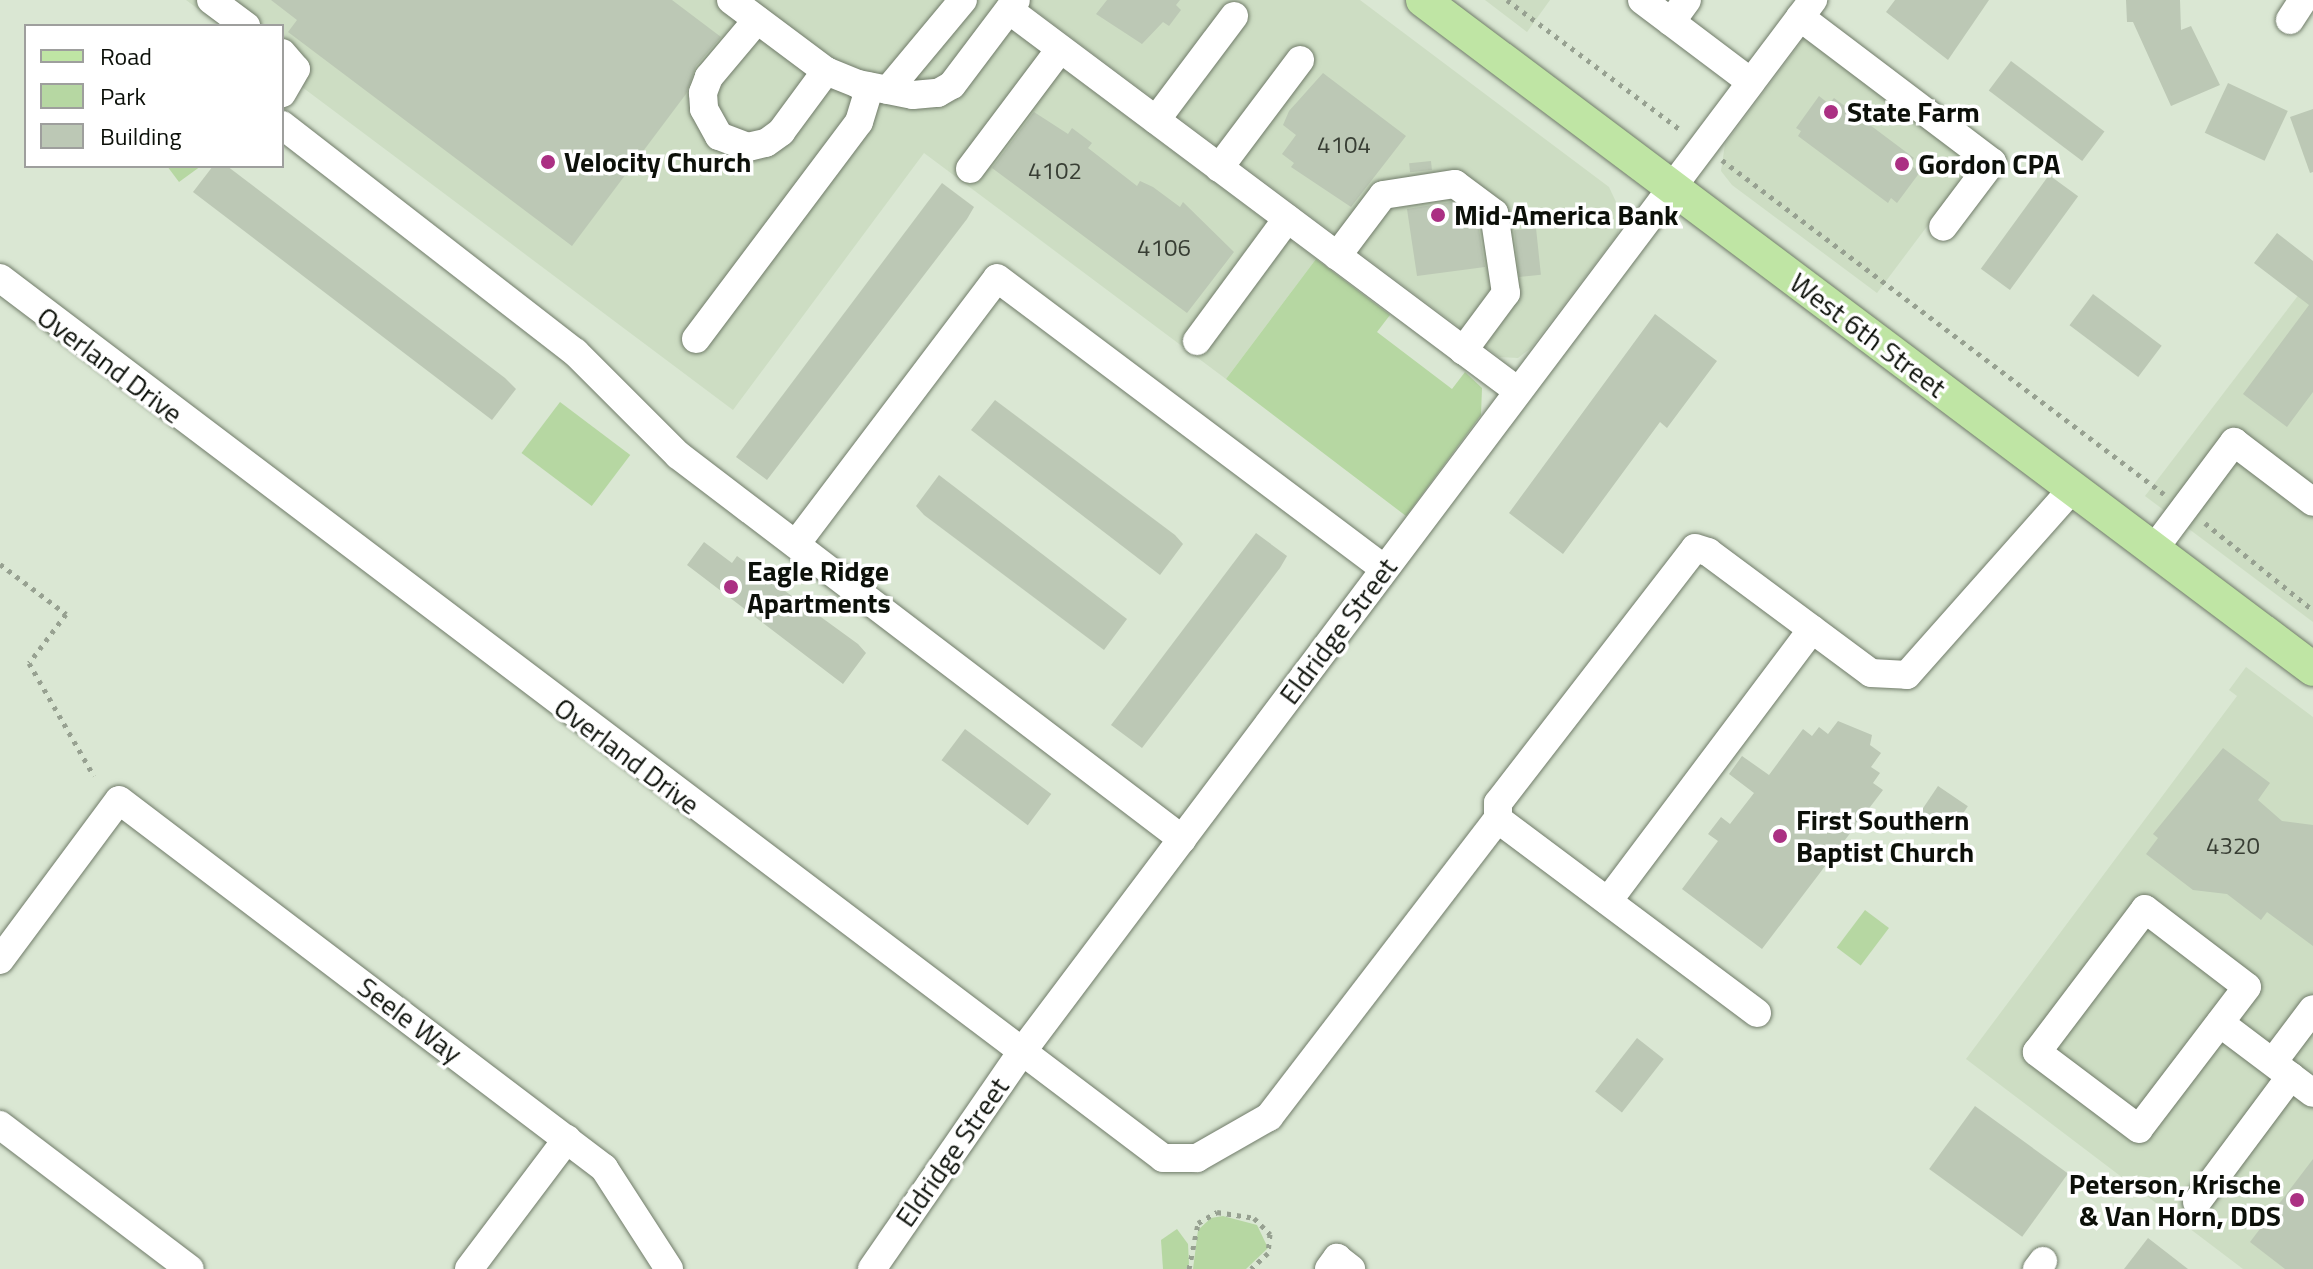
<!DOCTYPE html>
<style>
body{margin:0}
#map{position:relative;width:2313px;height:1269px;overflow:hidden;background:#dae7d3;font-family:"Titillium Web",sans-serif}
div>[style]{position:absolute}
.built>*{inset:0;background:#cdddc3}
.green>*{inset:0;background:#b6d7a2;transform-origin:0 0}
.building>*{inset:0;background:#bcc8b5;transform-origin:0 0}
.path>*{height:5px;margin-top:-2.5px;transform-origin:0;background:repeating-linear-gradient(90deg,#97a191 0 4px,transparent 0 10px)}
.roads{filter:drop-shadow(0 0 2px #707b69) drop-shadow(0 0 2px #707b69)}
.minor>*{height:28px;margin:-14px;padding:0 14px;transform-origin:14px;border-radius:14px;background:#fff}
.major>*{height:34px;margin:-17px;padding:0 17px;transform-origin:17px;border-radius:17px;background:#bfe5a4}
.dots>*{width:22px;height:22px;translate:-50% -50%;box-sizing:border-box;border:4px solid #fff;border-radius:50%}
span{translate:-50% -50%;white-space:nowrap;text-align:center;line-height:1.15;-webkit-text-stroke:7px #fff;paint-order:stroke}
.number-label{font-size:24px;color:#383e34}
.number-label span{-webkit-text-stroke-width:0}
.poi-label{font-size:28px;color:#0c1009;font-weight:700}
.left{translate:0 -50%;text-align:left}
.right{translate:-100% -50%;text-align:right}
.street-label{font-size:28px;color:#0c1009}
.legend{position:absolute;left:24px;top:24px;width:260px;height:144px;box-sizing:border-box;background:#fff;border:2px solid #9e9f9d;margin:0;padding:10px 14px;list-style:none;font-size:24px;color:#0c1009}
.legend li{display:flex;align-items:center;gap:16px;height:40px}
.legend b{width:40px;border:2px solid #9e9f9d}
</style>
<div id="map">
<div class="built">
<i style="clip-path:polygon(186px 0,1360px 0,1609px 187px,1623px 217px,1617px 235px,1531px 348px,1518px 358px,1499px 357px,1032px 8px,1014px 32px,1316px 259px,1226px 379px,924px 153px,733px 410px,282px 72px,282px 26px,221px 26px)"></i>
<i style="clip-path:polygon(1485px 0,1550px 0,1527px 32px)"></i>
<i style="clip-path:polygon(1804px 38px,1973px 165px,1877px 293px,1732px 185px,1721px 171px,1725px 144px)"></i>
<i style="clip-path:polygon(2313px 276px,2313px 622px,2145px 496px)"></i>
<i style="clip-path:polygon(2246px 667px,2313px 717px,2313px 1269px,2243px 1269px,1966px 1059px,2237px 696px,2229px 690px)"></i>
</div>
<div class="green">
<i style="clip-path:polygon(167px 166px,201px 166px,179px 182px)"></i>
<i style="clip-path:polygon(1316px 259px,1390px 315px,1377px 332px,1452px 389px,1465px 372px,1482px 388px,1481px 415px,1406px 516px,1226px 379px)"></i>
<i style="left:560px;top:402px;width:88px;height:64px;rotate:37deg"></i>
<i style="left:1865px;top:910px;width:30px;height:47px;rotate:37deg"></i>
<i style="clip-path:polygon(1223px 1216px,1257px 1225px,1268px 1248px,1246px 1269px,1193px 1269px,1198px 1230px,1211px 1218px)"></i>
<i style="clip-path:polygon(1177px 1229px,1188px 1244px,1189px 1264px,1186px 1269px,1163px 1269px,1161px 1240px)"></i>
</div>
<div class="building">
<i style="clip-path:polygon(271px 0,672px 0,721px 37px,696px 66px,686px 94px,572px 246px,288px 32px,297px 20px)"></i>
<i style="clip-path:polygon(1107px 0,1180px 0,1176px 5px,1181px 10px,1169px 26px,1163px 22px,1142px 44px,1096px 14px)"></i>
<i style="clip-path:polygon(1895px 0,1989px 0,1948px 60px,1886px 12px)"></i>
<i style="clip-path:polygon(2126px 0,2180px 0,2181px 30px,2191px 26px,2220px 85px,2171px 106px,2133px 22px,2127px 22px)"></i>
<i style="left:2011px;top:61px;width:117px;height:37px;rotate:37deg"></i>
<i style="clip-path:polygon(1323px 73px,1406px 136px,1351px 207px,1291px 167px,1294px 163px,1282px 154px,1296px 135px,1283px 125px,1289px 111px)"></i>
<i style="left:2228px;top:83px;width:66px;height:55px;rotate:25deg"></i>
<i style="clip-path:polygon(1819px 96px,1829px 104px,1834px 98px,1914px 158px,1909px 164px,1920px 172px,1897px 203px,1891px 198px,1888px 203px,1798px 136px,1801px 131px,1796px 128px)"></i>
<i style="clip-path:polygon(2313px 109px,2313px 172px,2310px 173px,2290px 117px)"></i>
<i style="clip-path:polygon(1034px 112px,1068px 134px,1072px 128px,1092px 143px,1088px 148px,1137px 186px,1140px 181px,1153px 187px,1180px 207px,1183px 202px,1234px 252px,1187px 313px,992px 168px)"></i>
<i style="left:1431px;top:161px;width:9px;height:22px;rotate:84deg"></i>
<i style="clip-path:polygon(213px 166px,227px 166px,505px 378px,516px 389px,492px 420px,193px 192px)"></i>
<i style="left:2049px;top:175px;width:36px;height:116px;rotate:36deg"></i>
<i style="clip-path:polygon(942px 183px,974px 207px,967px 219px,767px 480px,736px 457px)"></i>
<i style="clip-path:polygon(1451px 202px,1478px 223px,1485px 267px,1417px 276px,1407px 209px)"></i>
<i style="left:1536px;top:228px;width:47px;height:22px;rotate:84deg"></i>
<i style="clip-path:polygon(2277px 233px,2313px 261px,2313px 392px,2287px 427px,2243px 394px,2309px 305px,2254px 263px)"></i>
<i style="left:2093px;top:294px;width:86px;height:39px;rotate:37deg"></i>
<i style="clip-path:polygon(1655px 314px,1717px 361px,1667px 428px,1660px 422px,1563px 554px,1509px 513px)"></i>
<i style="clip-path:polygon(995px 400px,1175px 535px,1183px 544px,1160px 575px,971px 430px)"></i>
<i style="clip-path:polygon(939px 475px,1127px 619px,1104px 650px,924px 515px,916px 506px)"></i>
<i style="clip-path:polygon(1256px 533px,1287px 556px,1280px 568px,1142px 748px,1111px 725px)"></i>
<i style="clip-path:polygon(704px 542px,732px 563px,737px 556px,858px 644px,866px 653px,843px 684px,687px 565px)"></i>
<i style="clip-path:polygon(1838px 721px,1872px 735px,1870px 745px,1881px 753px,1871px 767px,1880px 773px,1873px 783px,1883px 790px,1762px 949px,1682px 889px,1718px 841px,1708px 834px,1721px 817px,1730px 824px,1754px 793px,1729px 774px,1742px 756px,1769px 775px,1803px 729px,1812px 736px,1819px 727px,1828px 734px)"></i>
<i style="left:965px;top:729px;width:108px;height:39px;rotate:37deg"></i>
<i style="clip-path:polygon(2223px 748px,2270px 783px,2258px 800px,2282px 821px,2313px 825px,2313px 946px,2267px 912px,2261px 920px,2227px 894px,2193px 890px,2146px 854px,2158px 838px,2153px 834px)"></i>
<i style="left:1938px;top:786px;width:36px;height:31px;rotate:34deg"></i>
<i style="left:1637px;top:1038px;width:34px;height:68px;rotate:38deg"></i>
<i style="left:1975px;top:1106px;width:115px;height:78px;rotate:36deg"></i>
<i style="clip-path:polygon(2313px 1159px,2313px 1269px,2285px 1269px,2250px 1242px)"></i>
<i style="clip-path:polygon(2148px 1238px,2188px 1269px,2124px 1269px)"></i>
</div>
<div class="path">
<i style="left:1507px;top:0;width:219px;rotate:36.8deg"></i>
<i style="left:1722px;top:160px;width:554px;rotate:37.08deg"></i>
<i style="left:2205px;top:523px;width:139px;rotate:38.9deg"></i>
<i style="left:0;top:564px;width:83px;rotate:37.1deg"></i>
<i style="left:66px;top:614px;width:61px;rotate:127.1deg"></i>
<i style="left:29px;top:663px;width:130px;rotate:60.1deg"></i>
<i style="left:1189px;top:1269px;width:47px;rotate:-78.9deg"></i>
<i style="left:1198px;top:1223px;width:22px;rotate:-30deg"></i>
<i style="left:1217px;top:1212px;width:37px;rotate:9deg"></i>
<i style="left:1254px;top:1218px;width:23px;rotate:45deg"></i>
<i style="left:1270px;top:1234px;width:19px;rotate:96deg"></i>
<i style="left:1268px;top:1253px;width:23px;rotate:137deg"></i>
</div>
<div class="roads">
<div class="minor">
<i style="left:211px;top:0;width:44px;rotate:36.6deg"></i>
<i style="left:731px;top:0;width:119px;rotate:36.8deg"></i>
<i style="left:826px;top:71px;width:35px;rotate:22deg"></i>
<i style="left:858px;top:84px;width:56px;rotate:11.3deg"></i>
<i style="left:913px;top:95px;width:25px;rotate:-5deg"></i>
<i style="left:938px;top:93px;width:16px;rotate:-30deg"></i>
<i style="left:952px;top:85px;width:106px;rotate:-53deg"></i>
<i style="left:1642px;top:0;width:136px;rotate:37deg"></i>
<i style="left:1009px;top:10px;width:636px;rotate:36.82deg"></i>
<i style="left:1800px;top:17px;width:241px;rotate:37.1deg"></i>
<i style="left:1992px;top:162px;width:81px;rotate:127deg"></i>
<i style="left:757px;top:20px;width:75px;rotate:130.1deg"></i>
<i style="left:709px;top:77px;width:17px;rotate:111deg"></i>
<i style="left:703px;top:93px;width:16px;rotate:86deg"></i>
<i style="left:704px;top:109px;width:31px;rotate:61deg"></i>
<i style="left:719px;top:136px;width:31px;rotate:21deg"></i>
<i style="left:748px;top:147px;width:18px;rotate:-13deg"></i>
<i style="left:766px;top:143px;width:19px;rotate:-36deg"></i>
<i style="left:781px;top:132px;width:76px;rotate:-53.6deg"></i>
<i style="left:2290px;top:20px;width:24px;rotate:-57deg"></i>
<i style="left:1671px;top:22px;width:27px;rotate:-54deg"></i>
<i style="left:282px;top:53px;width:21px;rotate:49deg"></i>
<i style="left:296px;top:69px;width:28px;rotate:120deg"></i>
<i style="left:888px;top:90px;width:117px;rotate:-50.2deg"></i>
<i style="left:1156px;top:120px;width:130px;rotate:-53.1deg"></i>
<i style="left:282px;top:125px;width:371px;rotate:37.8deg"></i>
<i style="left:575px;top:352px;width:146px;rotate:45deg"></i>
<i style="left:678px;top:455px;width:634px;rotate:37.3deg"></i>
<i style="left:1219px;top:168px;width:135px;rotate:-53.1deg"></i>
<i style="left:970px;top:169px;width:150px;rotate:-53.1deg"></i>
<i style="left:1337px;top:256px;width:76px;rotate:-53deg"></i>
<i style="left:1383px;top:195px;width:73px;rotate:-8.7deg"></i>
<i style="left:1455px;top:184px;width:49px;rotate:36.6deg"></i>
<i style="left:1494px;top:213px;width:81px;rotate:81.5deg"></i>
<i style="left:1506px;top:293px;width:72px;rotate:126.6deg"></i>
<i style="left:0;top:278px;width:1458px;rotate:37.11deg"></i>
<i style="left:1163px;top:1158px;width:34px"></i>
<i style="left:1197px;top:1158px;width:83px;rotate:-29.7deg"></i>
<i style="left:1269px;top:1117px;width:376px;rotate:-52.5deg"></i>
<i style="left:696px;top:339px;width:271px;rotate:-53.1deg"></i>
<i style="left:859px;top:122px;width:37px;rotate:-73deg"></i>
<i style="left:1197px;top:341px;width:152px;rotate:-53.6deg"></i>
<i style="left:796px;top:544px;width:333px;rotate:-52.9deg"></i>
<i style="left:997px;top:278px;width:484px;rotate:36.9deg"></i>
<i style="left:2154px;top:549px;width:134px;rotate:-53.2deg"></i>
<i style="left:2234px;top:442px;width:99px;rotate:37.2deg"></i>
<i style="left:1608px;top:901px;width:340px;rotate:-53.1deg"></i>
<i style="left:2145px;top:909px;width:128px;rotate:37.4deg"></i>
<i style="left:2247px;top:987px;width:178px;rotate:127.3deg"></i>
<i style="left:2139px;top:1129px;width:128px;rotate:-143deg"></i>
<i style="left:2037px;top:1052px;width:179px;rotate:-52.9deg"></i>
<i style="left:0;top:960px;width:199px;rotate:-53.4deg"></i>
<i style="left:119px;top:800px;width:609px;rotate:37.19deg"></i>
<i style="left:604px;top:1168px;width:120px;rotate:57.2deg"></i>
<i style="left:1757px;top:1013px;width:324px;rotate:-143.2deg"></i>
<i style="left:1498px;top:819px;width:16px;rotate:-90deg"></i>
<i style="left:1498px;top:803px;width:322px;rotate:-52.3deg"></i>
<i style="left:1695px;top:548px;width:14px;rotate:17deg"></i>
<i style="left:1708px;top:552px;width:203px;rotate:36.6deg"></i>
<i style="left:1871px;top:673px;width:36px;rotate:3deg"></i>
<i style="left:1907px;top:675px;width:250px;rotate:-48.4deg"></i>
<i style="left:2220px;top:1023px;width:116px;rotate:37deg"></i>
<i style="left:2273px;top:1062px;width:66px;rotate:-53deg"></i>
<i style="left:0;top:1125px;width:238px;rotate:37.2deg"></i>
<i style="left:2197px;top:1202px;width:157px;rotate:-53.3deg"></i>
<i style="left:469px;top:1269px;width:163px;rotate:-53deg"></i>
<i style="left:872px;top:1269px;width:262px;rotate:-55.4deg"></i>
<i style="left:1021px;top:1053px;width:1318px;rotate:-53.05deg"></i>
<i style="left:1329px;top:1269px;width:14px;rotate:-54deg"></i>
<i style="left:1337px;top:1258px;width:18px;rotate:38deg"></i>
<i style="left:2037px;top:1269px;width:10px;rotate:-53deg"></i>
</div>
<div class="major">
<i style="left:1423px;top:0;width:1113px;rotate:36.93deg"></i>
</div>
</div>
<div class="dots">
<i style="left:1831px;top:112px;background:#ab3083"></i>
<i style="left:548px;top:162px;background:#ab3083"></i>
<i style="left:1902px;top:164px;background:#ab3083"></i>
<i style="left:1438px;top:215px;background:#ab3083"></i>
<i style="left:731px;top:587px;background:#ab3083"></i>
<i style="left:1780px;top:836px;background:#ab3083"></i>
<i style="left:2297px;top:1200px;background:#ab3083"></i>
</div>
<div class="number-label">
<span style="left:1344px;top:145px">4104</span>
<span style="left:1055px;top:171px">4102</span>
<span style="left:1164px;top:248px">4106</span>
<span style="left:2233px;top:846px">4320</span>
</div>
<div class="poi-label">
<span class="left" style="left:1847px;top:112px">State Farm</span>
<span class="left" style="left:564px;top:162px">Velocity Church</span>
<span class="left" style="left:1918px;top:164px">Gordon CPA</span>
<span class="left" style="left:1454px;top:215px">Mid-America Bank</span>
<span class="left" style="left:747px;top:587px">Eagle Ridge<br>Apartments</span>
<span class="left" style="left:1796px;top:836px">First Southern<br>Baptist Church</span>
<span class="right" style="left:2281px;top:1200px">Peterson, Krische<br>&amp; Van Horn, DDS</span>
</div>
<div class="street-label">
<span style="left:1868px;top:335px;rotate:37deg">West 6th Street</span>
<span style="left:110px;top:365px;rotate:37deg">Overland Drive</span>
<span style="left:1338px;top:631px;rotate:-53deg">Eldridge Street</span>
<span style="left:627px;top:756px;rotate:37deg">Overland Drive</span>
<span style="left:410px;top:1020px;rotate:37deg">Seele Way</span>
<span style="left:952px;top:1152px;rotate:-55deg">Eldridge Street</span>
</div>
<ul class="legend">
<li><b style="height:10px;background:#bfe5a4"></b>Road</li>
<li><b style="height:22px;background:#b6d7a2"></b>Park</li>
<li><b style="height:22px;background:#bcc8b5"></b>Building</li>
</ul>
</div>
